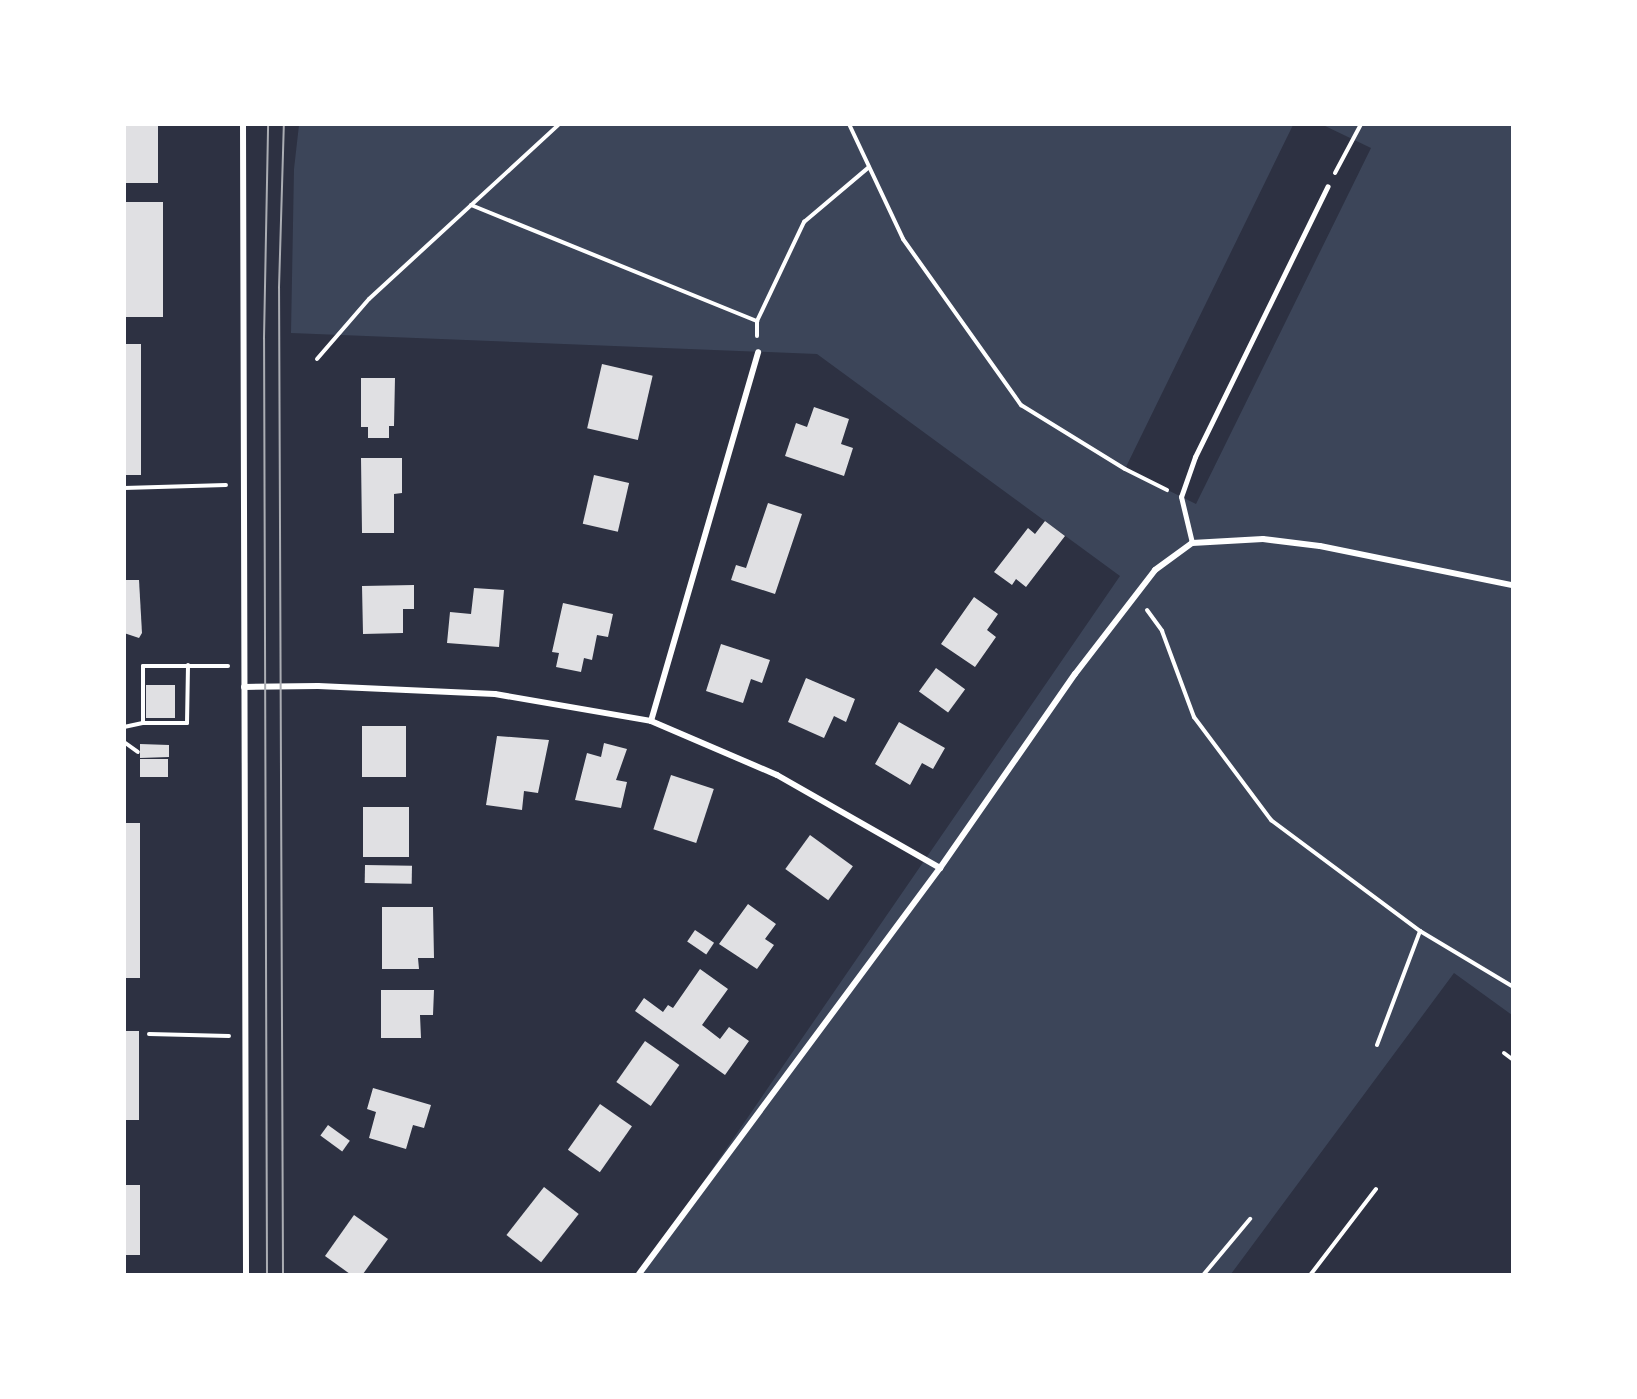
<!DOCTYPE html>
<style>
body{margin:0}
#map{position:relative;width:1637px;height:1399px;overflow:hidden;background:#2d3142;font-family:"Noto Sans",sans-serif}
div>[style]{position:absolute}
.green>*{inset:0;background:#3c4559}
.building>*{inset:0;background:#e0e0e3;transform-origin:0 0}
.path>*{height:4px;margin:-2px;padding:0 2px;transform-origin:2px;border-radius:2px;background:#fff}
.service>*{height:4.5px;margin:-2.25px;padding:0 2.25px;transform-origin:2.25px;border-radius:2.25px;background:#fff}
.minor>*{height:6px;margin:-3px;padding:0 3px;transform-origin:3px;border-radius:3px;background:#fff}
.tram>*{height:1.5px;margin:-0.75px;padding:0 0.75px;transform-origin:0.75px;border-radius:0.75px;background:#abadb3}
span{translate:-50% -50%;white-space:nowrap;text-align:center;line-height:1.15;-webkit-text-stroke:6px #fff;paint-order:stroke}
.frame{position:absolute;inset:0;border:126px solid #fff;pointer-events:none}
</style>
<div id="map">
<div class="green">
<i style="clip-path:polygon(299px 125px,1293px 125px,1125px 469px,1196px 504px,1371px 148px,1323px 125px,1512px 125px,1512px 1015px,1454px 973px,1231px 1274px,640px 1274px,1120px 576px,817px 354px,291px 333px,294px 169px)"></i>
</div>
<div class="building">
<i style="left:124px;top:124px;width:34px;height:59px"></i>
<i style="left:124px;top:202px;width:39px;height:115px"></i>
<i style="left:124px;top:344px;width:17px;height:131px"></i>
<i style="left:602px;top:364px;width:52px;height:66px;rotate:13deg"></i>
<i style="clip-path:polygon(361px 378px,395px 378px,394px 426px,389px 426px,389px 438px,368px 438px,368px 427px,361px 427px)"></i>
<i style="clip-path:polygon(814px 407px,849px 419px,841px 444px,853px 448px,844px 476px,785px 456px,796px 423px,807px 427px)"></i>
<i style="clip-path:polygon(361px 458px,402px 458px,402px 493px,394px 494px,394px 533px,362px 533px)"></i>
<i style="left:594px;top:475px;width:36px;height:50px;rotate:13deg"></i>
<i style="clip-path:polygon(768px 503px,802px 514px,775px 594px,731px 580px,736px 565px,746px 568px)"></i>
<i style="clip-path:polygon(1045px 521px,1065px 536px,1026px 587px,1016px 579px,1012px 585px,994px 572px,1028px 528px,1035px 534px)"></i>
<i style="clip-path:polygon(124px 580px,139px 580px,142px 633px,139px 638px,124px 633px)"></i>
<i style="clip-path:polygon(414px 585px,414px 609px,403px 609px,403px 633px,363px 634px,362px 586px)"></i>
<i style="clip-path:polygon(474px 588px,504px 590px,499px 647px,447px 643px,450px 612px,471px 614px)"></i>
<i style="clip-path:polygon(974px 597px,998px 614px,987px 630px,996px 637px,975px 667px,941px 644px)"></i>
<i style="clip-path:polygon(563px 603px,613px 614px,608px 637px,597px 635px,592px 660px,584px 658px,581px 672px,556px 667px,559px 653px,552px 652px)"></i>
<i style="clip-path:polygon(721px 644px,770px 660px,762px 683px,751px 679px,743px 703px,706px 691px)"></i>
<i style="left:936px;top:668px;width:36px;height:29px;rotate:36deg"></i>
<i style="clip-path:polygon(806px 678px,855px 699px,846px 722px,834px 716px,824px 738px,788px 722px)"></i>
<i style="left:146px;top:685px;width:29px;height:33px"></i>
<i style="clip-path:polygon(899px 722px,945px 748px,933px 769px,922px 763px,910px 785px,875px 764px)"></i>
<i style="left:362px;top:726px;width:44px;height:51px"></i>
<i style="clip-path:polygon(497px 736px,549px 740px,538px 793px,524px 791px,522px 810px,486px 805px)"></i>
<i style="clip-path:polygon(604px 743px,627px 749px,616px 780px,627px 782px,621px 808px,575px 800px,587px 753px,601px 757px)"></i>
<i style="clip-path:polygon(140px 744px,169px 745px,169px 757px,140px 758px)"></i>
<i style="left:140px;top:759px;width:28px;height:18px"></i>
<i style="left:671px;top:775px;width:45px;height:57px;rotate:18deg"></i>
<i style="left:409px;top:807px;width:50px;height:46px;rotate:90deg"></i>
<i style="left:124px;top:823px;width:16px;height:155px"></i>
<i style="left:810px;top:835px;width:53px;height:42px;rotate:36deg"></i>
<i style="left:365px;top:865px;width:47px;height:18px;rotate:1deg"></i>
<i style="clip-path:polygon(748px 904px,776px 924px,765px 939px,774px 945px,757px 969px,719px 944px)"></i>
<i style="clip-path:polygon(382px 907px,433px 907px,434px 958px,418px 958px,419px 969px,382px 969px)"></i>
<i style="left:695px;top:930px;width:23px;height:14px;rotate:34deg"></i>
<i style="clip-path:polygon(700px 969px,728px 989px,702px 1025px,720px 1039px,729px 1027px,749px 1041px,725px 1075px,635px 1011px,644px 998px,663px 1012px,668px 1005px,673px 1008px)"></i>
<i style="clip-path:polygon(381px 990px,434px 990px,433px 1015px,420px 1015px,421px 1038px,381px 1038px)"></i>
<i style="left:124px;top:1031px;width:15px;height:89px"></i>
<i style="left:645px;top:1041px;width:42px;height:50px;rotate:35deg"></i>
<i style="clip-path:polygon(373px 1088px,431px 1105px,424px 1128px,413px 1125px,406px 1149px,369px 1138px,376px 1112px,367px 1109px)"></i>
<i style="left:600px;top:1104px;width:39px;height:56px;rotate:35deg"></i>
<i style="left:328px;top:1125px;width:27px;height:13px;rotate:36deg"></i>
<i style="left:124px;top:1185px;width:16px;height:70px"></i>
<i style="left:544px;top:1187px;width:44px;height:61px;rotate:38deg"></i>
<i style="clip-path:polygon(354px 1215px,388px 1239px,363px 1274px,350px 1274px,325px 1256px)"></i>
</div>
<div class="path">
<i style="left:849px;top:124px;width:127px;rotate:64.8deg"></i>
<i style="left:903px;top:239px;width:204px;rotate:54.6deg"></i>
<i style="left:1021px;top:405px;width:122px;rotate:31.6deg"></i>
<i style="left:1125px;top:469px;width:47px;rotate:26.6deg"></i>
<i style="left:1335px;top:173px;width:55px;rotate:-62deg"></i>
<i style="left:471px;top:205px;width:309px;rotate:22.1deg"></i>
<i style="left:757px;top:321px;width:15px;rotate:90deg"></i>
<i style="left:757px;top:321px;width:110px;rotate:-64.6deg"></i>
<i style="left:804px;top:222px;width:85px;rotate:-40.2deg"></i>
<i style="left:317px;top:359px;width:79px;rotate:-49.1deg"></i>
<i style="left:369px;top:299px;width:258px;rotate:-42.6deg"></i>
<i style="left:124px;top:488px;width:102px;rotate:-1.7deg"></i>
<i style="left:1147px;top:610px;width:26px;rotate:54deg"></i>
<i style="left:1162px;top:631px;width:92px;rotate:69.6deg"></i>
<i style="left:1194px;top:717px;width:129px;rotate:53.2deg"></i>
<i style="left:1271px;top:820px;width:186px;rotate:36.7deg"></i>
<i style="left:1420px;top:931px;width:107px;rotate:30.9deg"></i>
<i style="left:143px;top:723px;width:44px"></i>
<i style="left:187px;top:723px;width:58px;rotate:-89deg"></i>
<i style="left:124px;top:727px;width:19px;rotate:-12deg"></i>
<i style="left:143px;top:723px;width:57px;rotate:-90deg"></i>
<i style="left:143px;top:666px;width:85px"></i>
<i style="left:124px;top:742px;width:17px;rotate:36deg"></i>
<i style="left:149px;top:1034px;width:80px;rotate:1.4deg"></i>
<i style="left:1377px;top:1045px;width:122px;rotate:-69.3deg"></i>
<i style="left:1504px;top:1053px;width:10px;rotate:37deg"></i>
<i style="left:1204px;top:1274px;width:72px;rotate:-50.1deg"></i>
<i style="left:1311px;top:1274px;width:107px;rotate:-52.6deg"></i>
</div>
<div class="service">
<i style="left:1192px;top:543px;width:47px;rotate:-103.4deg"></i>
<i style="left:1181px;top:497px;width:42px;rotate:-70.7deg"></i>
<i style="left:1195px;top:457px;width:301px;rotate:-63.9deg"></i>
</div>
<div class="minor">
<i style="left:243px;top:124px;width:1150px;rotate:89.85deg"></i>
<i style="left:244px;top:687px;width:74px;rotate:-0.8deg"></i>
<i style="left:318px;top:686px;width:177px;rotate:2.6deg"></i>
<i style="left:495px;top:694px;width:158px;rotate:9.8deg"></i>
<i style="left:651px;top:721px;width:137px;rotate:23.2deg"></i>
<i style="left:777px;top:775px;width:188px;rotate:29.7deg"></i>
<i style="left:651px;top:721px;width:384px;rotate:-73.8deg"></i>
<i style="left:639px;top:1274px;width:505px;rotate:-53.45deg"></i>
<i style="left:940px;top:868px;width:236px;rotate:-55.2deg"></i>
<i style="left:1075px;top:674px;width:131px;rotate:-52.4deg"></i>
<i style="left:1155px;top:570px;width:46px;rotate:-36.1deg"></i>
<i style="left:1192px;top:543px;width:71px;rotate:-3.2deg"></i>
<i style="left:1263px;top:539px;width:57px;rotate:7deg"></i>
<i style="left:1320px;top:546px;width:196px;rotate:11.5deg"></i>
</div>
<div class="tram">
<i style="left:267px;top:1274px;width:935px;rotate:-90.18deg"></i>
<i style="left:264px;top:339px;width:215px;rotate:-88.9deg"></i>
<i style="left:283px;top:1274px;width:986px;rotate:-90.23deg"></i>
<i style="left:279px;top:288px;width:164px;rotate:-88.3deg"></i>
</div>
<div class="frame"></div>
</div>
